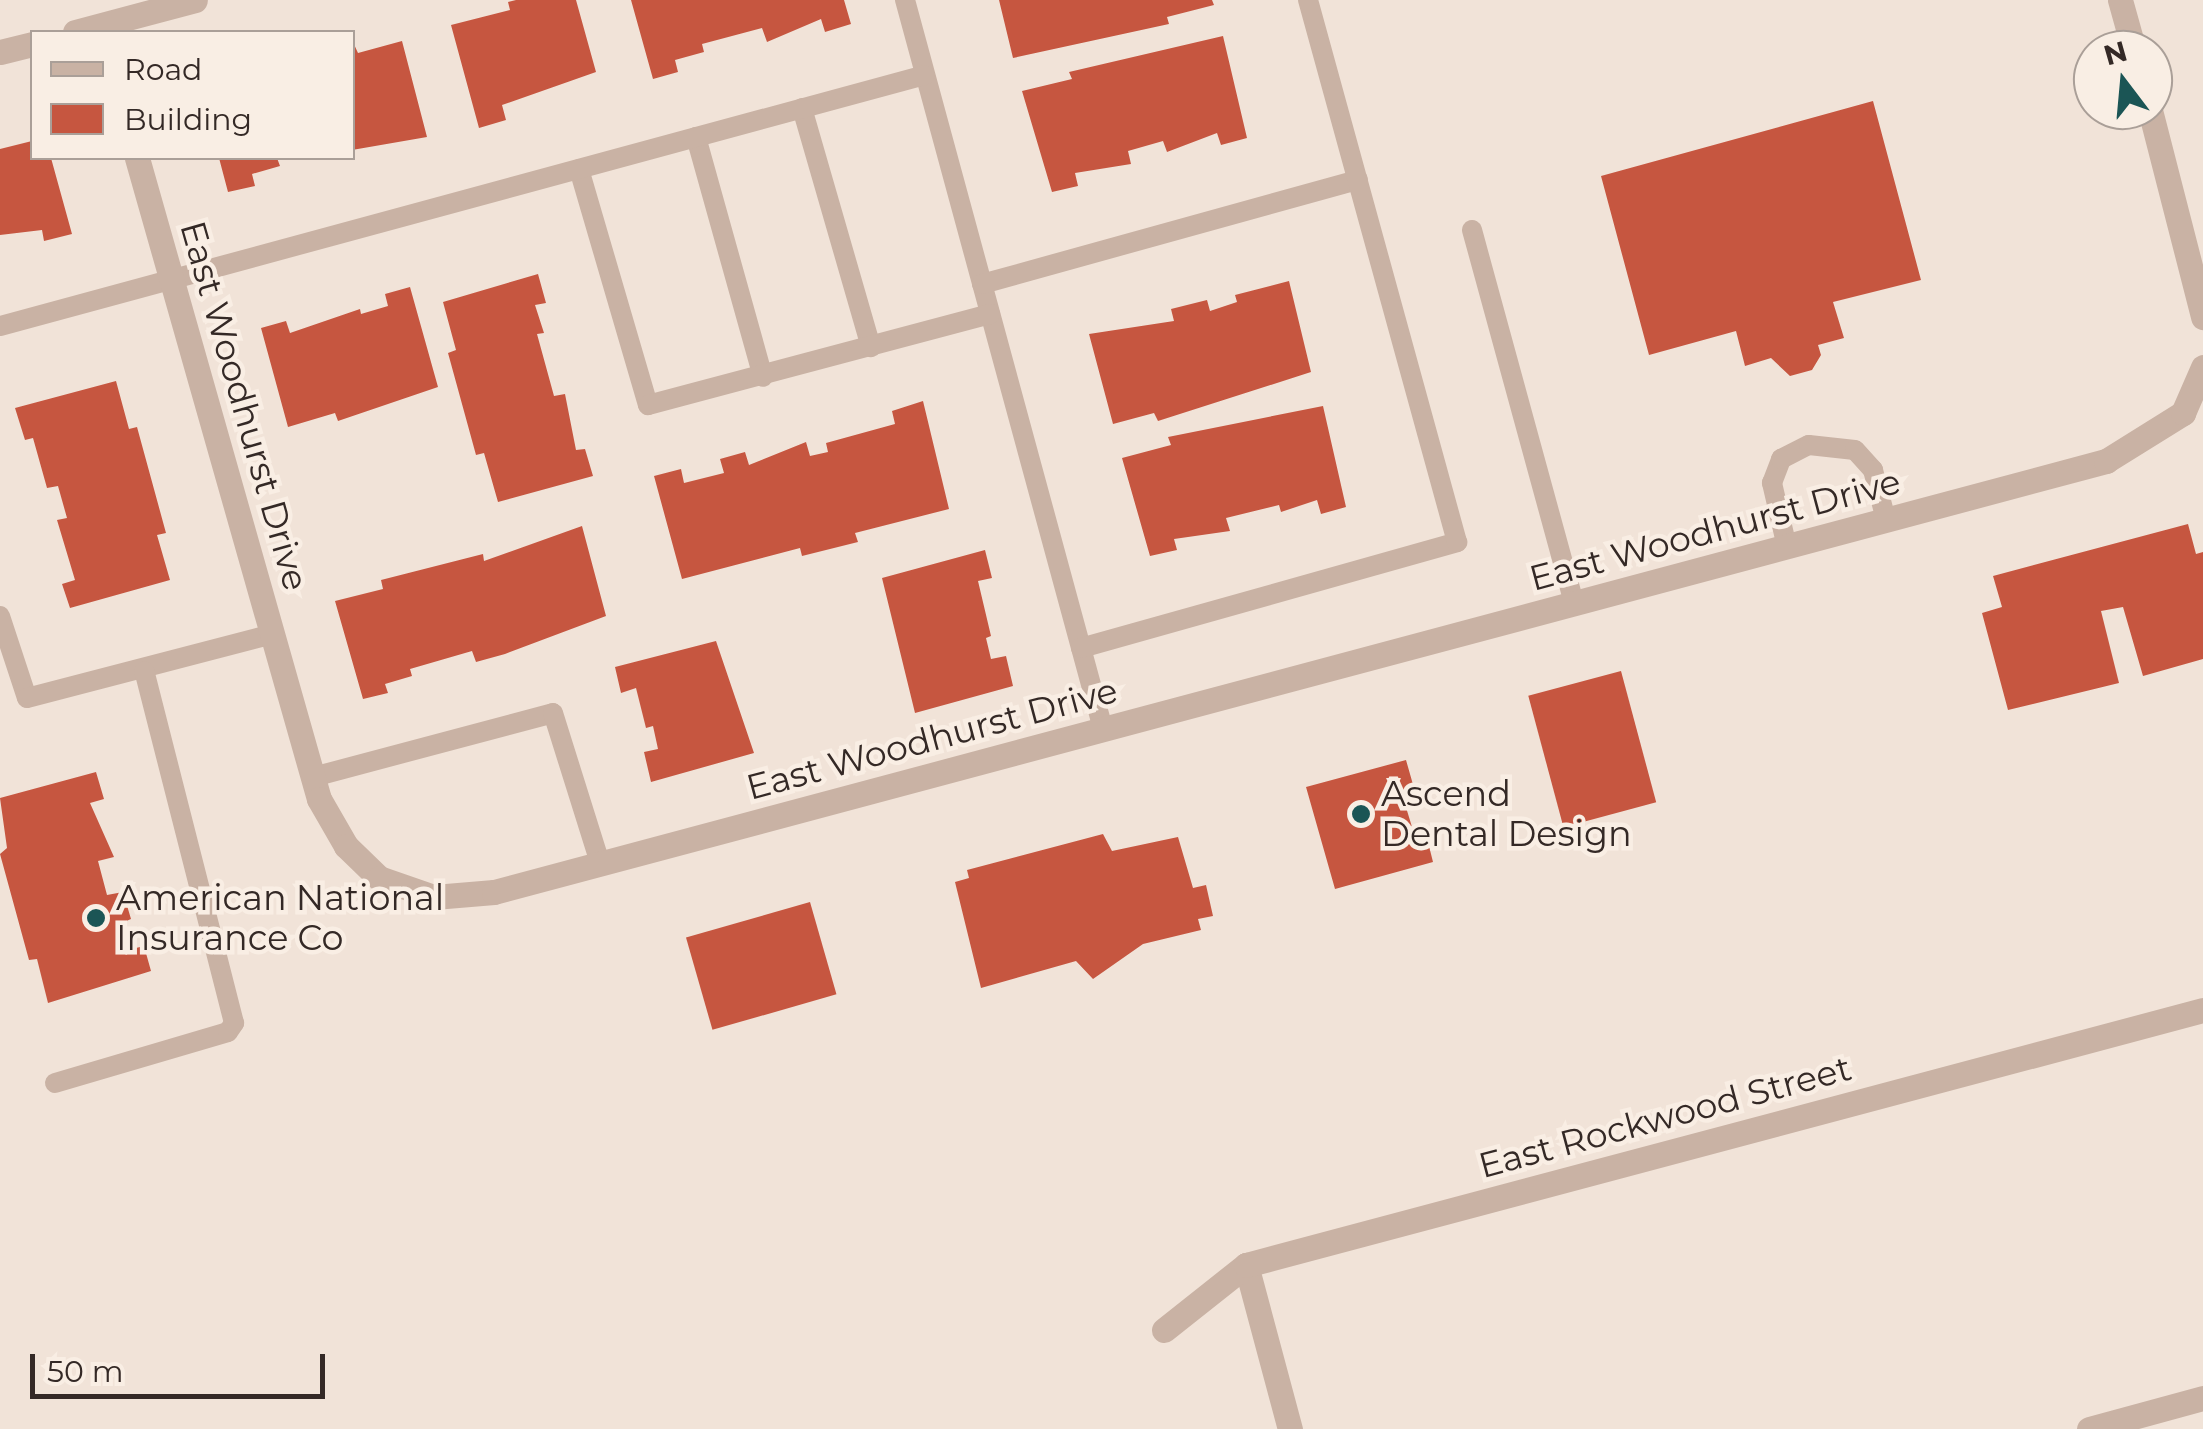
<!DOCTYPE html>
<style>
body{margin:0}
#map{position:relative;width:2203px;height:1429px;overflow:hidden;background:#f1e3d8;font-family:Montserrat,sans-serif}
div>[style]{position:absolute}
.building>*{inset:0;background:#c65640;transform-origin:0 0}
.lane>*{height:20px;margin:-10px;padding:0 10px;transform-origin:10px;border-radius:10px;background:#c9b2a4}
.street>*{height:25px;margin:-12.5px;padding:0 12.5px;transform-origin:12.5px;border-radius:12.5px;background:#c9b2a4}
.dots>*{width:28px;height:28px;translate:-50% -50%;box-sizing:border-box;border:5px solid #f9eee4;border-radius:50%}
span{translate:-50% -50%;white-space:nowrap;text-align:center;line-height:1.15;-webkit-text-stroke:9px #f9eee4;paint-order:stroke}
.street-label{font-size:35px;color:#342926}
.poi-label{font-size:35px;color:#342926}
.left{translate:0 -50%;text-align:left}
.legend{position:absolute;left:30px;top:30px;width:325px;height:130px;box-sizing:border-box;background:#f9eee4;border:2px solid #aa9f98;margin:0;padding:12px 18px;list-style:none;font-size:30px;color:#342926}
.legend li{display:flex;align-items:center;gap:20px;height:50px}
.legend b{width:50px;border:2px solid #aa9f98}
.north{position:absolute;left:2073px;top:30px;width:100px;height:100px;box-sizing:border-box;background:#f9eee4;border:2px solid #aa9f98;border-radius:50%;rotate:344deg;font-size:28px;font-weight:700;line-height:40px;text-align:center;color:#342926}
.north::after{content:'';display:block;margin:auto;width:35px;height:45px;background:#1b5555;clip-path:polygon(50% 0,100% 100%,50% 72%,0 100%)}
.scale{position:absolute;left:30px;top:1354px;width:295px;height:45px;box-sizing:border-box;border:5px solid #342926;border-top:0;padding-left:12px;font-size:30px;line-height:35px;white-space:nowrap;color:#342926;-webkit-text-stroke:8px #f9eee4;paint-order:stroke}
</style>
<div id="map">
<div class="building">
<i style="clip-path:polygon(576px 0,596px 72px,502px 105px,506px 120px,479px 128px,451px 25px,510px 10px,508px 2px,516px 0)"></i>
<i style="clip-path:polygon(631px 0,844px 0,851px 24px,825px 32px,821px 19px,767px 42px,762px 28px,702px 44px,704px 52px,675px 60px,678px 72px,653px 79px)"></i>
<i style="clip-path:polygon(999px 0,1212px 0,1214px 5px,1167px 17px,1169px 24px,1013px 58px)"></i>
<i style="clip-path:polygon(1223px 36px,1247px 138px,1221px 145px,1217px 133px,1167px 152px,1163px 141px,1128px 151px,1131px 164px,1075px 173px,1078px 186px,1052px 192px,1022px 91px,1072px 79px,1069px 72px)"></i>
<i style="clip-path:polygon(352px 40px,358px 53px,402px 41px,427px 137px,352px 150px)"></i>
<i style="clip-path:polygon(1873px 101px,1921px 280px,1833px 302px,1844px 338px,1818px 345px,1821px 355px,1812px 370px,1790px 376px,1771px 358px,1745px 366px,1736px 331px,1649px 355px,1601px 176px)"></i>
<i style="clip-path:polygon(32px 141px,32px 158px,51px 158px,72px 234px,44px 241px,42px 230px,0 235px,0 149px)"></i>
<i style="clip-path:polygon(219px 158px,277px 158px,280px 166px,252px 174px,255px 186px,228px 192px)"></i>
<i style="clip-path:polygon(538px 274px,546px 303px,535px 305px,544px 333px,537px 334px,554px 396px,565px 394px,576px 450px,585px 449px,593px 476px,498px 502px,484px 453px,476px 455px,448px 353px,456px 350px,443px 302px)"></i>
<i style="clip-path:polygon(1289px 281px,1311px 372px,1158px 421px,1154px 413px,1113px 424px,1089px 334px,1174px 321px,1171px 309px,1207px 300px,1210px 311px,1237px 302px,1235px 295px)"></i>
<i style="clip-path:polygon(410px 287px,438px 387px,338px 421px,335px 413px,288px 427px,261px 328px,286px 321px,290px 333px,360px 309px,361px 314px,388px 306px,385px 294px)"></i>
<i style="clip-path:polygon(116px 381px,129px 429px,137px 427px,166px 533px,157px 535px,170px 580px,70px 608px,62px 584px,75px 580px,57px 520px,67px 518px,58px 486px,47px 488px,33px 438px,25px 440px,15px 408px)"></i>
<i style="clip-path:polygon(923px 401px,949px 509px,855px 533px,858px 542px,802px 556px,800px 548px,682px 579px,654px 476px,681px 469px,684px 483px,724px 473px,720px 459px,745px 452px,749px 465px,806px 442px,810px 456px,828px 452px,826px 443px,895px 424px,892px 411px)"></i>
<i style="clip-path:polygon(1323px 406px,1346px 507px,1321px 514px,1317px 500px,1281px 512px,1279px 505px,1226px 518px,1230px 531px,1174px 539px,1177px 550px,1150px 556px,1122px 458px,1171px 445px,1168px 437px)"></i>
<i style="clip-path:polygon(2188px 524px,2196px 554px,2203px 552px,2203px 659px,2143px 676px,2123px 607px,2101px 611px,2119px 683px,2008px 710px,1982px 613px,2002px 607px,1993px 576px)"></i>
<i style="clip-path:polygon(582px 526px,606px 616px,505px 654px,476px 662px,472px 651px,410px 669px,412px 676px,385px 684px,388px 693px,363px 699px,335px 601px,383px 589px,381px 580px,483px 554px,484px 561px)"></i>
<i style="clip-path:polygon(985px 550px,992px 578px,978px 581px,991px 636px,986px 638px,991px 659px,1006px 656px,1013px 686px,915px 713px,882px 578px)"></i>
<i style="clip-path:polygon(716px 641px,754px 753px,651px 782px,644px 752px,658px 749px,653px 726px,646px 728px,636px 688px,621px 693px,615px 667px)"></i>
<i style="left:1621px;top:671px;width:136px;height:96px;rotate:75deg"></i>
<i style="clip-path:polygon(1406px 760px,1414px 788px,1401px 791px,1416px 840px,1427px 838px,1433px 862px,1335px 889px,1306px 787px)"></i>
<i style="clip-path:polygon(96px 772px,104px 799px,90px 803px,114px 857px,98px 861px,107px 895px,123px 892px,131px 919px,124px 922px,128px 950px,144px 946px,151px 971px,48px 1003px,37px 959px,29px 960px,0 854px,7px 848px,0 798px)"></i>
<i style="clip-path:polygon(1103px 834px,1112px 851px,1178px 837px,1193px 888px,1206px 885px,1213px 916px,1198px 919px,1201px 930px,1143px 944px,1093px 979px,1076px 961px,981px 988px,955px 882px,969px 878px,967px 870px)"></i>
<i style="left:810px;top:902px;width:96px;height:129px;rotate:74deg"></i>
</div>
<div class="lane">
<i style="left:905px;top:0;width:755px;rotate:74.8deg"></i>
<i style="left:802px;top:108px;width:249px;rotate:73.9deg"></i>
<i style="left:696px;top:137px;width:249px;rotate:74.4deg"></i>
<i style="left:579px;top:169px;width:246px;rotate:73.7deg"></i>
<i style="left:648px;top:405px;width:354px;rotate:-14.9deg"></i>
<i style="left:1472px;top:230px;width:388px;rotate:74.7deg"></i>
<i style="left:982px;top:284px;width:390px;rotate:-15.5deg"></i>
<i style="left:0;top:326px;width:958px;rotate:-15.18deg"></i>
<i style="left:1787px;top:547px;width:66px;rotate:-103.2deg"></i>
<i style="left:1772px;top:483px;width:26px;rotate:-69deg"></i>
<i style="left:1781px;top:459px;width:31px;rotate:-27deg"></i>
<i style="left:1809px;top:445px;width:46px;rotate:6.2deg"></i>
<i style="left:1855px;top:450px;width:27px;rotate:48deg"></i>
<i style="left:1873px;top:470px;width:52px;rotate:75.4deg"></i>
<i style="left:0;top:616px;width:86px;rotate:71.8deg"></i>
<i style="left:27px;top:698px;width:253px;rotate:-14.6deg"></i>
<i style="left:1081px;top:648px;width:391px;rotate:-15.7deg"></i>
<i style="left:1457px;top:542px;width:562px;rotate:-105.37deg"></i>
<i style="left:313px;top:777px;width:248px;rotate:-14.9deg"></i>
<i style="left:553px;top:713px;width:157px;rotate:72.6deg"></i>
<i style="left:55px;top:1083px;width:180px;rotate:-16.4deg"></i>
<i style="left:228px;top:1032px;width:11px;rotate:-56deg"></i>
<i style="left:234px;top:1023px;width:363px;rotate:-104.3deg"></i>
</div>
<div class="street">
<i style="left:2120px;top:0;width:52px;rotate:74.4deg"></i>
<i style="left:75px;top:32px;width:124px;rotate:-14.9deg"></i>
<i style="left:0;top:52px;width:33px;rotate:-14deg"></i>
<i style="left:2150px;top:110px;width:214px;rotate:75.6deg"></i>
<i style="left:137px;top:158px;width:666px;rotate:74.15deg"></i>
<i style="left:319px;top:799px;width:54px;rotate:60.1deg"></i>
<i style="left:346px;top:846px;width:46px;rotate:44.1deg"></i>
<i style="left:379px;top:878px;width:58px;rotate:19.1deg"></i>
<i style="left:434px;top:897px;width:60px;rotate:-4.8deg"></i>
<i style="left:494px;top:892px;width:1669px;rotate:-14.97deg"></i>
<i style="left:2106px;top:461px;width:91px;rotate:-31.9deg"></i>
<i style="left:2183px;top:413px;width:50px;rotate:-66.5deg"></i>
<i style="left:1246px;top:1265px;width:170px;rotate:75deg"></i>
<i style="left:1164px;top:1330px;width:105px;rotate:-38.4deg"></i>
<i style="left:1246px;top:1265px;width:990px;rotate:-14.92deg"></i>
<i style="left:2089px;top:1429px;width:118px;rotate:-15.2deg"></i>
</div>
<div class="dots">
<i style="left:1361px;top:814px;background:#1b5555"></i>
<i style="left:96px;top:918px;background:#1b5555"></i>
</div>
<div class="street-label">
<span style="left:244px;top:406px;rotate:74deg">East Woodhurst Drive</span>
<span style="left:1715px;top:530px;rotate:-15deg">East Woodhurst Drive</span>
<span style="left:932px;top:739px;rotate:-15deg">East Woodhurst Drive</span>
<span style="left:1665px;top:1117px;rotate:-15deg">East Rockwood Street</span>
</div>
<div class="poi-label">
<span class="left" style="left:1381px;top:814px">Ascend<br>Dental Design</span>
<span class="left" style="left:116px;top:918px">American National<br>Insurance Co</span>
</div>
<ul class="legend">
<li><b style="height:12px;background:#c9b2a4"></b>Road</li>
<li><b style="height:28px;background:#c65640"></b>Building</li>
</ul>
<div class="north">N</div>
<div class="scale">50 m</div>
</div>
